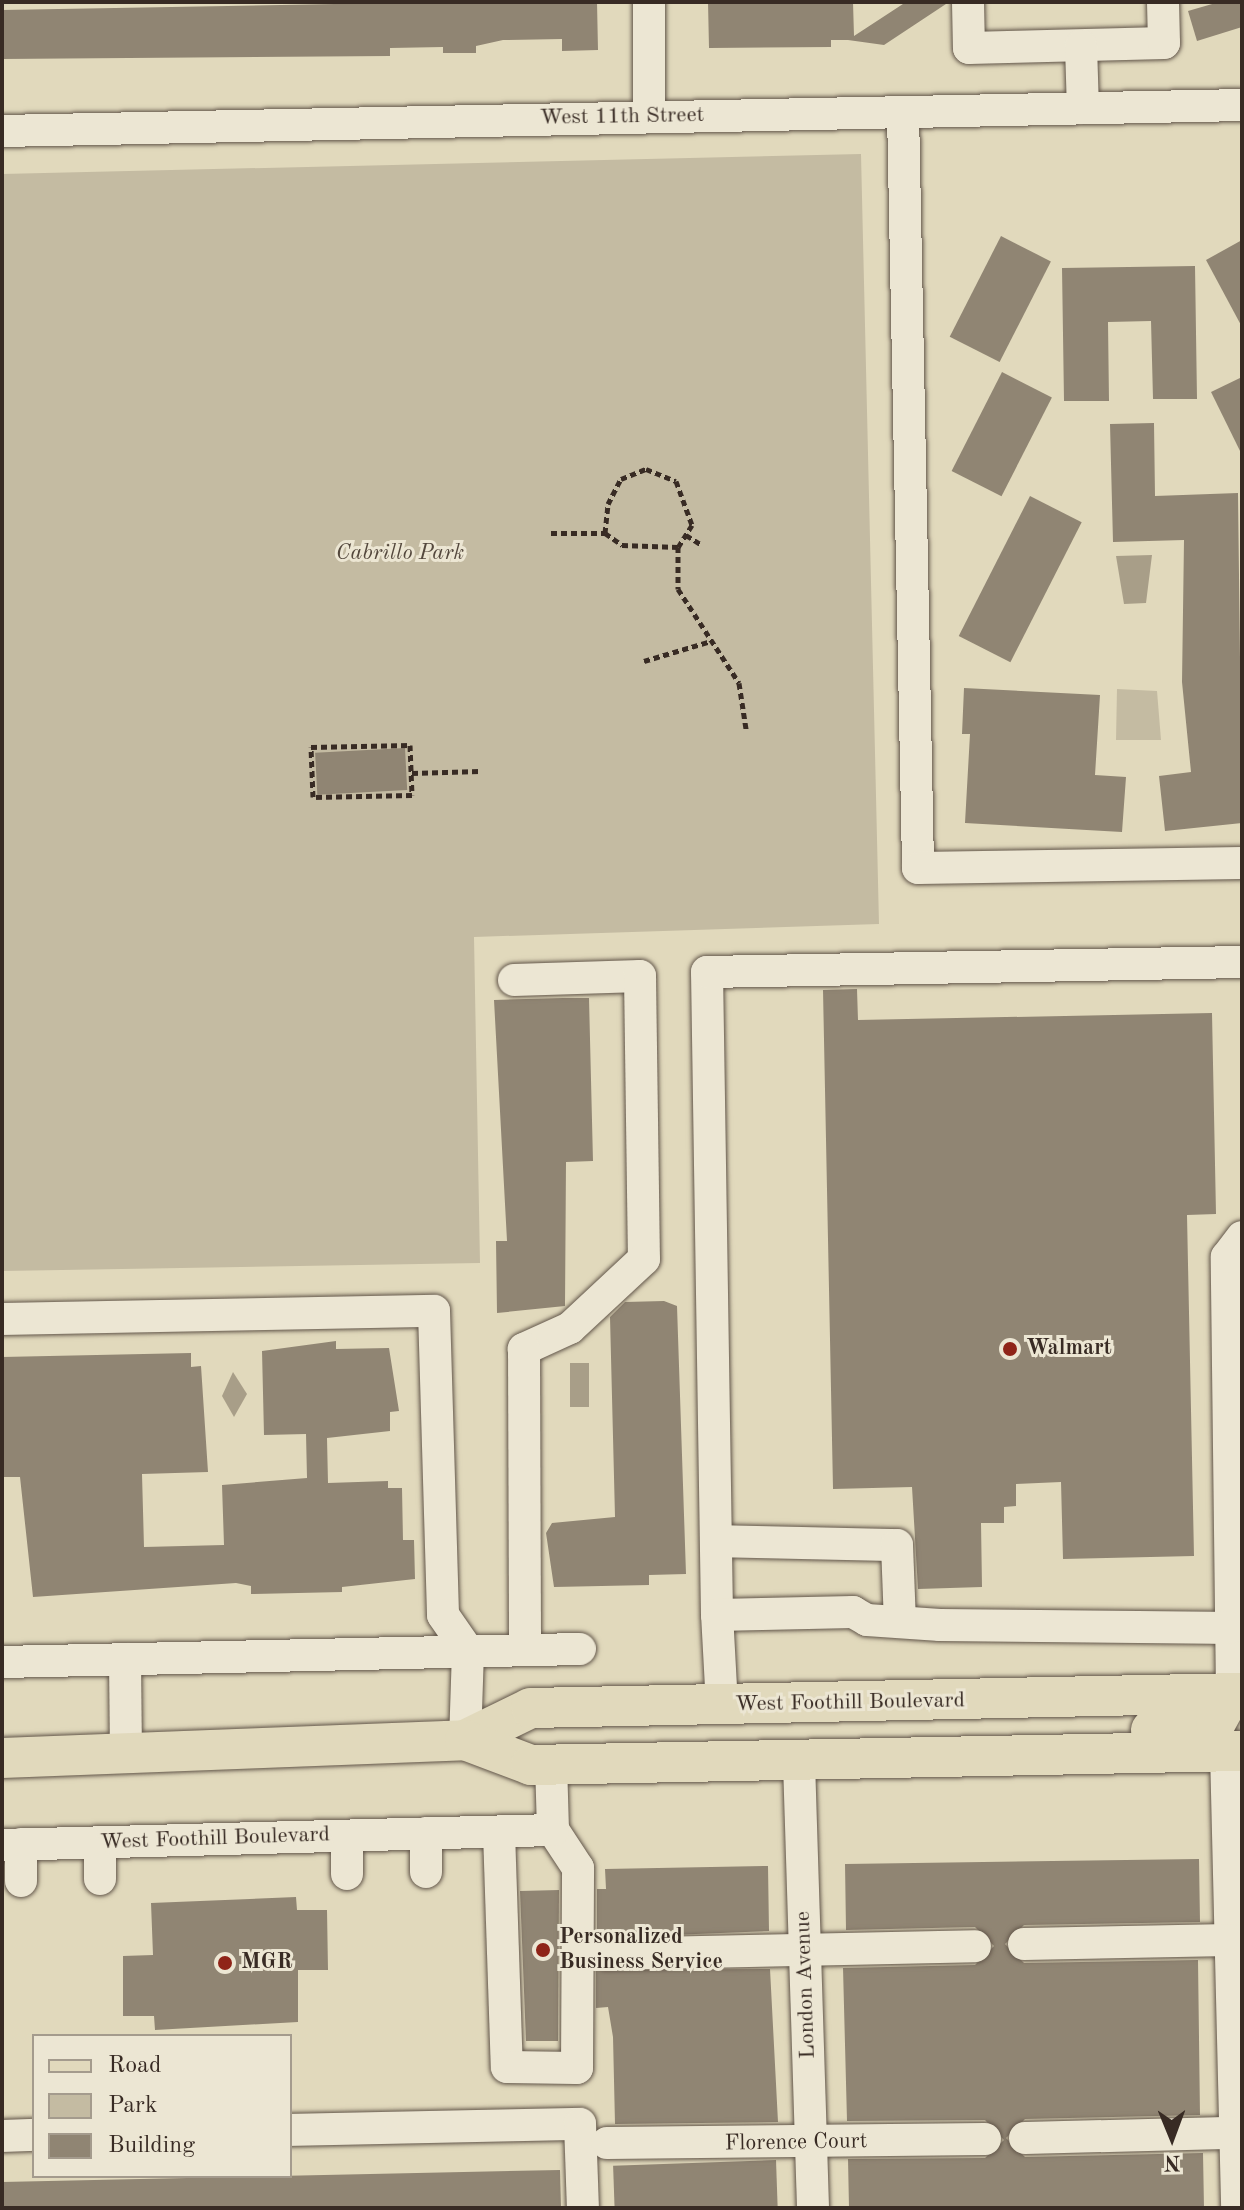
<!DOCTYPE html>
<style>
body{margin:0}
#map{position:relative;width:1244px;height:2210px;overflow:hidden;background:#e1d9bc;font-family:"Old Standard TT",serif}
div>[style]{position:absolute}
.green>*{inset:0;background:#c4bba2}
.water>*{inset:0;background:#a89e88;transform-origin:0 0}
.building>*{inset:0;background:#908573;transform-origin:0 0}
.path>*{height:5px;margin-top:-2.5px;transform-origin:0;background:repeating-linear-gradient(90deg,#382b24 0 6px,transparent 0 10px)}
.roads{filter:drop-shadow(0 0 2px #62564a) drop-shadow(0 0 2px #62564a)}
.minor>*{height:32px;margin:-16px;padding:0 16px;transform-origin:16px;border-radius:16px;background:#ece6d3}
.major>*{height:40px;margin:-20px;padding:0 20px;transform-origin:20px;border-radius:20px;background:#e1d9bc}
.dots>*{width:22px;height:22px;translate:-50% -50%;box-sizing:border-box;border:4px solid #ece6d3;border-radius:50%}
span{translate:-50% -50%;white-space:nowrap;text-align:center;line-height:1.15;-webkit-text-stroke:6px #ece6d3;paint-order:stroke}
.street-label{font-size:22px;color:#382b24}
.park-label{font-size:22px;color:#54483d;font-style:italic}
.poi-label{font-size:22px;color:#382b24;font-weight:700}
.left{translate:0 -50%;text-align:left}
.frame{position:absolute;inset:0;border:4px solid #382b24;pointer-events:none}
.legend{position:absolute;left:32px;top:2034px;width:260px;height:144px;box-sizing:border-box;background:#ece6d3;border:2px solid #a49b8d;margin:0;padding:10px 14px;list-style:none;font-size:24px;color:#382b24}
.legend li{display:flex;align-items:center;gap:16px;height:40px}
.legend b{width:40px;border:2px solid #a49b8d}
.north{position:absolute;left:1132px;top:2098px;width:80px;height:80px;-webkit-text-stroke:6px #ece6d3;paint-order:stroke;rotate:179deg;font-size:22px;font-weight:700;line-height:32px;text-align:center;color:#382b24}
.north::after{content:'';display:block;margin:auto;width:28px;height:36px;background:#382b24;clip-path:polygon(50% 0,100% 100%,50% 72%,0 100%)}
</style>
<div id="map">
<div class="green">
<i style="clip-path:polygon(861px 154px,879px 924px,474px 937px,480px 1263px,2px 1271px,2px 174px)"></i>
<i style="clip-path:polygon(1117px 689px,1157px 691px,1161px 740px,1116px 740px)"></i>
</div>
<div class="water">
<i style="clip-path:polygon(1152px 555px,1146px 603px,1124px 604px,1116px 556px)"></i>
<i style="left:589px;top:1363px;width:44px;height:19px;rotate:90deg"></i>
<i style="clip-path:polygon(233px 1372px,247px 1394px,234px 1417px,222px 1396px)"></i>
</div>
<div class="building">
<i style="clip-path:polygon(442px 2px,597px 2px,598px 50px,562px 51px,562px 39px,503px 40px,476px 46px,476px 53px,443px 53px,443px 47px,390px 48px,390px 56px,2px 59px,2px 10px)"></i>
<i style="clip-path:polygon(708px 2px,853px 2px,854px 36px,906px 2px,949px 2px,884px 45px,848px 40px,831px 40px,831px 47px,709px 48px)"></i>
<i style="clip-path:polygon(1219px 2px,1242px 2px,1242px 27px,1197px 41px,1188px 11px)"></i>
<i style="left:1001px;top:236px;width:56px;height:113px;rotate:27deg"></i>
<i style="clip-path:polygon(1242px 240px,1242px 327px,1206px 260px)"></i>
<i style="clip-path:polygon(1195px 266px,1197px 399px,1153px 399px,1151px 321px,1108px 322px,1109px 401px,1064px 401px,1062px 268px)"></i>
<i style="left:1002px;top:372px;width:56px;height:111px;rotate:27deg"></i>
<i style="clip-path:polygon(1242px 377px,1242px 455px,1211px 392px)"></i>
<i style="clip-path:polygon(1154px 423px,1155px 496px,1238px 493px,1242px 823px,1165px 831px,1159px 776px,1191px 772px,1182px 682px,1184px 540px,1113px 542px,1110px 424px)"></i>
<i style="left:1030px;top:496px;width:58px;height:157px;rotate:27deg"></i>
<i style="clip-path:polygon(964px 688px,1100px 695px,1095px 775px,1126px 777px,1122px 832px,965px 823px,970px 734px,962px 734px)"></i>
<i style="left:405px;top:748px;width:42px;height:90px;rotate:87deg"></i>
<i style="clip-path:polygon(857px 989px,858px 1020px,1212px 1013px,1216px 1214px,1187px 1215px,1194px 1556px,1063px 1559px,1061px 1482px,1016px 1484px,1016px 1506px,1004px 1507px,1004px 1523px,981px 1523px,982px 1587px,918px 1589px,912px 1487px,833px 1489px,823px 990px)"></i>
<i style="clip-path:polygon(563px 998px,589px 998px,593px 1161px,566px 1162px,565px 1306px,497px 1313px,496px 1241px,507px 1241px,494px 1000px)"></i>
<i style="clip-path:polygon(664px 1301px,677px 1306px,686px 1574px,649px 1575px,649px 1585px,554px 1587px,546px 1533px,552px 1523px,615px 1517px,610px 1317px,625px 1302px)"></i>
<i style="clip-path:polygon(336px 1341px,336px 1349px,389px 1348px,399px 1411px,390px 1412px,390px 1431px,327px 1438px,328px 1483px,388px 1481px,388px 1488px,402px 1488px,403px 1540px,414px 1540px,415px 1579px,342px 1587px,342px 1592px,251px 1594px,251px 1586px,236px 1583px,33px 1597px,20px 1477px,2px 1477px,2px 1357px,191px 1353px,191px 1367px,201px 1366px,208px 1472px,142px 1474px,144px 1547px,224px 1545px,222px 1485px,307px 1478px,306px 1434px,264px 1435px,262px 1351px)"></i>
<i style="clip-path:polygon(1199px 1859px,1200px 1922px,1024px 1925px,1005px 1944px,1024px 1963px,1198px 1960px,1200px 2115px,1025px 2119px,1006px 2138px,1025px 2157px,1203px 2153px,1204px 2208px,849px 2208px,848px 2159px,985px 2158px,1004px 2140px,985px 2120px,847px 2121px,843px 1968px,975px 1965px,994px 1946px,975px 1927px,846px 1930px,845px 1864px)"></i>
<i style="clip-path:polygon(768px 1866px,769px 1931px,597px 1938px,597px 1889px,606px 1889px,605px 1869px)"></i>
<i style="clip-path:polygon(559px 1890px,558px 2041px,526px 2041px,520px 1891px)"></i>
<i style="clip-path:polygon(296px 1897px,297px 1910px,327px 1910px,328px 1970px,298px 1970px,298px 2022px,155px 2030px,154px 2016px,123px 2016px,123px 1956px,153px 1955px,151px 1903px)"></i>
<i style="clip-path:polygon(770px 1969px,778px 2122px,615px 2124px,613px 2037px,608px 2007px,596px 2008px,596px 1970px)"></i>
<i style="left:776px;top:2160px;width:48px;height:163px;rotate:88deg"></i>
<i style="clip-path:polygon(560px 2170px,561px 2208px,2px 2208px,2px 2182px)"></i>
</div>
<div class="path">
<i style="left:551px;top:533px;width:54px"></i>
<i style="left:605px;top:533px;width:29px;rotate:-84deg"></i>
<i style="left:608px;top:504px;width:28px;rotate:-63deg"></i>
<i style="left:621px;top:479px;width:27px;rotate:-22deg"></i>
<i style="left:646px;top:469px;width:32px;rotate:22deg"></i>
<i style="left:676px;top:481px;width:47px;rotate:70deg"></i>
<i style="left:692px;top:525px;width:26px;rotate:122deg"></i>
<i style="left:678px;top:547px;width:42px;rotate:90deg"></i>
<i style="left:678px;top:589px;width:112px;rotate:57deg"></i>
<i style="left:739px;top:683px;width:47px;rotate:81.3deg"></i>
<i style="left:605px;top:533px;width:21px;rotate:35deg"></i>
<i style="left:622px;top:545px;width:56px;rotate:2deg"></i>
<i style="left:686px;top:535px;width:19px;rotate:32deg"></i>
<i style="left:644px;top:661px;width:67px;rotate:-16.5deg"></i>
<i style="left:410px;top:745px;width:50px;rotate:87.7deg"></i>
<i style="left:412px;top:795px;width:99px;rotate:178.8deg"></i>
<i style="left:313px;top:797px;width:50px;rotate:-92.3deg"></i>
<i style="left:311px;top:747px;width:99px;rotate:-1.2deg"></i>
<i style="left:412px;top:773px;width:68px;rotate:-1.7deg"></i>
</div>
<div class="roads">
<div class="minor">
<i style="left:649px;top:2px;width:115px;rotate:90deg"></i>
<i style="left:968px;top:2px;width:46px;rotate:88.8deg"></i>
<i style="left:969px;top:48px;width:195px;rotate:-1.5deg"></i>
<i style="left:1164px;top:43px;width:41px;rotate:-91.4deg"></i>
<i style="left:1081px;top:46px;width:62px;rotate:88.2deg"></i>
<i style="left:903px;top:112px;width:756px;rotate:88.86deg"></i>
<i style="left:918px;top:868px;width:324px;rotate:-0.9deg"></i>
<i style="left:2px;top:131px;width:1240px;rotate:-1.2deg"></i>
<i style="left:514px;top:980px;width:126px;rotate:-1.8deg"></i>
<i style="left:640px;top:976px;width:283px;rotate:89.2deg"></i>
<i style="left:644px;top:1259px;width:101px;rotate:137deg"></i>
<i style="left:570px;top:1328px;width:51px;rotate:155.5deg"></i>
<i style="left:524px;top:1349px;width:301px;rotate:89.8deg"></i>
<i style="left:2px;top:1319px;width:432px;rotate:-1.1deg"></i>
<i style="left:434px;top:1311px;width:304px;rotate:88.3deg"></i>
<i style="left:443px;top:1615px;width:44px;rotate:55.2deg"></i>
<i style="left:468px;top:1651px;width:89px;rotate:91.9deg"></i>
<i style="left:717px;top:1541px;width:180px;rotate:1.3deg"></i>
<i style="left:897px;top:1545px;width:77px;rotate:87.8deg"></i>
<i style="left:717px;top:1615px;width:643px;rotate:-90.89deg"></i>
<i style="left:707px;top:972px;width:535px;rotate:-1.07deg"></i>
<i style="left:125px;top:1659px;width:94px;rotate:89.4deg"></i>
<i style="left:2px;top:1662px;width:578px;rotate:-1.29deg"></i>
<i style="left:1232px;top:1693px;width:436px;rotate:-90.7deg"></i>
<i style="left:1227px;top:1257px;width:25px;rotate:-53deg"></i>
<i style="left:722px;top:1706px;width:91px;rotate:-93.1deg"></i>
<i style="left:717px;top:1615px;width:136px;rotate:-1.3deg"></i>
<i style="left:853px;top:1612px;width:16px;rotate:30deg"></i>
<i style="left:867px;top:1620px;width:73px;rotate:3.9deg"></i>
<i style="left:940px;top:1625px;width:289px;rotate:0.6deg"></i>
<i style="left:1226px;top:1751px;width:457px;rotate:88.6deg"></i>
<i style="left:799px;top:1762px;width:446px;rotate:88.2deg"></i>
<i style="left:499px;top:1832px;width:235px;rotate:88.1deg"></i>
<i style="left:507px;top:2067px;width:70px;rotate:0.8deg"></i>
<i style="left:577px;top:2068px;width:200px;rotate:-89.7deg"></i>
<i style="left:578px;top:1868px;width:45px;rotate:-123.3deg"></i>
<i style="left:426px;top:1833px;width:39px;rotate:90deg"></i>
<i style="left:347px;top:1836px;width:38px;rotate:90deg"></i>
<i style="left:21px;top:1844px;width:37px;rotate:90deg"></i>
<i style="left:2px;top:1845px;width:551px;rotate:-1.56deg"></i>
<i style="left:553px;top:1830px;width:66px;rotate:-91.7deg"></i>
<i style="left:100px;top:1879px;width:37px;rotate:-90deg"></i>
<i style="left:1024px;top:1944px;width:206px;rotate:-1.1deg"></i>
<i style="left:606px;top:1954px;width:369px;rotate:-1.2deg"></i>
<i style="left:290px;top:2130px;width:290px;rotate:-1.2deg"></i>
<i style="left:580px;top:2124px;width:84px;rotate:88deg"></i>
<i style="left:2px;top:2136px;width:32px;rotate:-2deg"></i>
<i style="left:1025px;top:2138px;width:210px;rotate:-1.4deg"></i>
<i style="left:607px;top:2143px;width:378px;rotate:-0.6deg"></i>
</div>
<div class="major">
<i style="left:1151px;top:1730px;width:65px;rotate:-7deg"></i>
<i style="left:1216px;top:1722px;width:33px;rotate:-61deg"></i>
<i style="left:465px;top:1740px;width:73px;rotate:-25.9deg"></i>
<i style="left:531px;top:1708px;width:711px;rotate:-1.21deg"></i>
<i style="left:2px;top:1758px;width:463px;rotate:-2.2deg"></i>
<i style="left:465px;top:1740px;width:71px;rotate:20.7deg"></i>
<i style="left:531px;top:1765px;width:711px;rotate:-1.13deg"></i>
</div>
</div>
<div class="dots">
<i style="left:1010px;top:1349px;background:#8f2418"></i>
<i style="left:543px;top:1950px;background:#8f2418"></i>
<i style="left:225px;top:1963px;background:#8f2418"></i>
</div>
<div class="street-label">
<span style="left:622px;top:117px;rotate:-1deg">West 11th Street</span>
<span style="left:850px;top:1703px;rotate:-1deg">West Foothill Boulevard</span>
<span style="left:215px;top:1839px;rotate:-2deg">West Foothill Boulevard</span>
<span style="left:806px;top:1985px;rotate:-92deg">London Avenue</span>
<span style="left:796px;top:2143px;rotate:-1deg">Florence Court</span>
</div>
<div class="park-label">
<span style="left:400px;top:554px">Cabrillo Park</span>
</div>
<div class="poi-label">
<span class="left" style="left:1026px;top:1349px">Walmart</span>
<span class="left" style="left:559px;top:1950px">Personalized<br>Business Service</span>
<span class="left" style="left:241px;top:1963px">MGR</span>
</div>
<div class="frame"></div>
<ul class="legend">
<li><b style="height:10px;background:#e1d9bc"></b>Road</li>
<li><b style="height:22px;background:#c4bba2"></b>Park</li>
<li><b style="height:22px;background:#908573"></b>Building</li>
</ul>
<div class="north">N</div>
</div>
